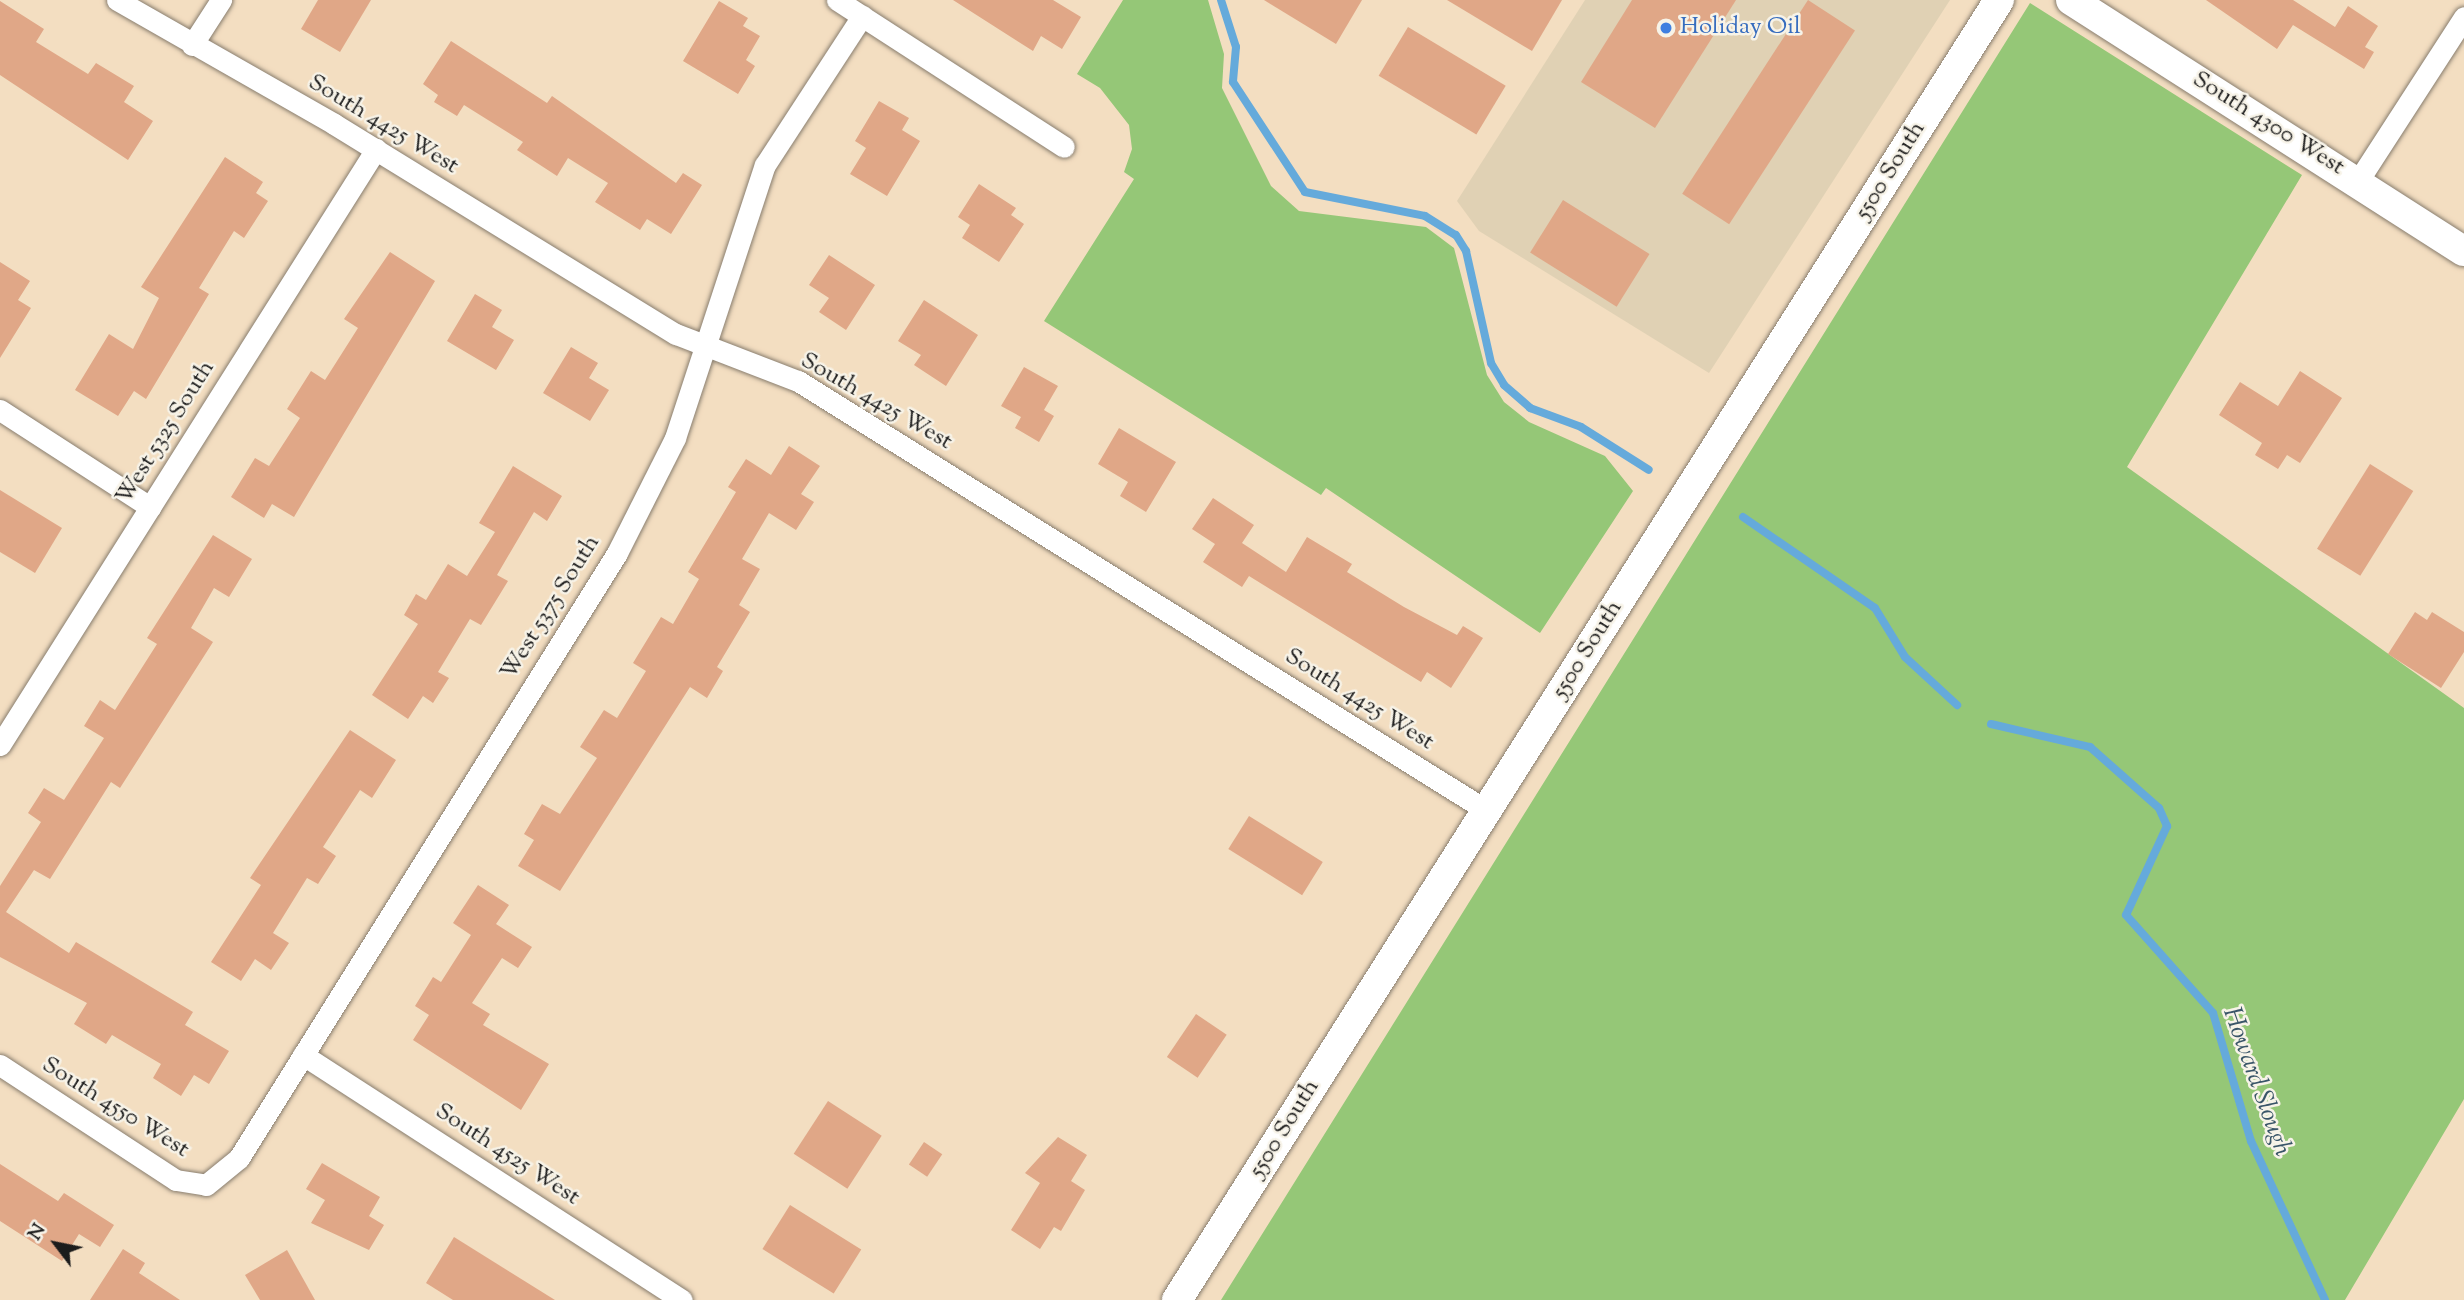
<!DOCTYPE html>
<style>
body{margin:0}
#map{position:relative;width:2464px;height:1300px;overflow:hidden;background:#f3dec1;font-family:"Sorts Mill Goudy",serif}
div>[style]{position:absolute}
.built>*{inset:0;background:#e0d1b4}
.green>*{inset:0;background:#95c777}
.stream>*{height:8px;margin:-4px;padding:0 4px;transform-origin:4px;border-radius:4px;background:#65aadb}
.building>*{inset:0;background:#e0a787;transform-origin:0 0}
.roads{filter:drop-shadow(0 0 2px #887d6e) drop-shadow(0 0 2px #887d6e)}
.minor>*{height:21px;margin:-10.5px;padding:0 10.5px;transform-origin:10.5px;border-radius:10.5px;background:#fff}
.secondary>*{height:30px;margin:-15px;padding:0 15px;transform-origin:15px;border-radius:15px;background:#fff}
.dots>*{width:19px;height:19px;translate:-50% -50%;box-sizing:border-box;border:4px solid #f7f3e8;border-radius:50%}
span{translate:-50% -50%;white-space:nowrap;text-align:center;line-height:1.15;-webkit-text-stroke:5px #f7f3e8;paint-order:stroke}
.shop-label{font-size:24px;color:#366cbe}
.left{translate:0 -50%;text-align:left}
.street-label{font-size:24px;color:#1c1c1c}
.water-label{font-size:26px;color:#395568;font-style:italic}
.north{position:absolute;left:21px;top:1209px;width:70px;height:70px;-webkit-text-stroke:5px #f7f3e8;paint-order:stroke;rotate:302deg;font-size:19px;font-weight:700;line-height:28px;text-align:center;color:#1c1c1c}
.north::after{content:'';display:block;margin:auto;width:24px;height:32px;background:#1c1c1c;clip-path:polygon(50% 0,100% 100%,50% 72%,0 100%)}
</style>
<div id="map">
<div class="built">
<i style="clip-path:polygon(1585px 0,1950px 0,1709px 373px,1479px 231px,1457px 201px)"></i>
</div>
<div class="green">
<i style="clip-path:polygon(1123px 0,1208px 0,1224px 54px,1222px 88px,1271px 186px,1299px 211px,1426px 227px,1454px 248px,1487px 375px,1504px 402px,1529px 422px,1605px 456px,1633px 491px,1540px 633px,1326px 488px,1321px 495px,1044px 321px,1134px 179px,1124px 172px,1132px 149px,1129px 125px,1100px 88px,1077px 74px)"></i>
<i style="clip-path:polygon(2030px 3px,2302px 175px,2127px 467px,2464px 708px,2464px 1099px,2345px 1300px,1221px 1300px)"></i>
</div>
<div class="stream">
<i style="left:1221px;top:0;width:49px;rotate:72.3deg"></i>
<i style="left:1236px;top:47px;width:35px;rotate:95deg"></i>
<i style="left:1233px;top:82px;width:131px;rotate:56.8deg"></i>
<i style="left:1305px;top:192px;width:122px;rotate:11.3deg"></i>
<i style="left:1425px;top:216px;width:36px;rotate:32deg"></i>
<i style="left:1456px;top:235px;width:19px;rotate:58deg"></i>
<i style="left:1466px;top:251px;width:115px;rotate:77.4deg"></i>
<i style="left:1491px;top:363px;width:26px;rotate:59deg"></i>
<i style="left:1504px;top:385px;width:35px;rotate:41deg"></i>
<i style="left:1530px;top:408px;width:54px;rotate:20.4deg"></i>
<i style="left:1581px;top:427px;width:80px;rotate:32.3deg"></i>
<i style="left:1743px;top:517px;width:160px;rotate:34.6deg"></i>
<i style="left:1875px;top:608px;width:57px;rotate:58.5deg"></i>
<i style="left:1905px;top:657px;width:71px;rotate:42.7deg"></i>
<i style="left:1991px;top:724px;width:102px;rotate:13.1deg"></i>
<i style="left:2090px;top:747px;width:92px;rotate:41.5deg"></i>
<i style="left:2159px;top:808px;width:20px;rotate:66deg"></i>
<i style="left:2167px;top:826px;width:98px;rotate:114.7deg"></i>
<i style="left:2126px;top:915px;width:131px;rotate:48.4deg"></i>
<i style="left:2213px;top:1013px;width:134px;rotate:73.5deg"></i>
<i style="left:2251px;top:1141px;width:175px;rotate:65deg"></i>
</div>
<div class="building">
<i style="clip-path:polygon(318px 0,371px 0,340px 52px,301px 29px)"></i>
<i style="clip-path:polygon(953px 0,1053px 0,1081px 17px,1062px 49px,1041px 36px,1033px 51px)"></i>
<i style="clip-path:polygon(1264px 0,1362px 0,1336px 44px)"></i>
<i style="clip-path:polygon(1447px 0,1562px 0,1532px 51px)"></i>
<i style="clip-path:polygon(1632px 0,1736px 0,1655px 128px,1581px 82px)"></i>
<i style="left:1808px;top:0;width:56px;height:231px;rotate:33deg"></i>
<i style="clip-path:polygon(2206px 0,2293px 0,2335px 27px,2348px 6px,2378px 26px,2365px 47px,2374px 52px,2364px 69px,2293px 25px,2277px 49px)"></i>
<i style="clip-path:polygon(0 1px,44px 29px,36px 42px,88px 74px,96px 63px,134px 86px,124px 102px,153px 121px,128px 160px,0 75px)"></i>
<i style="clip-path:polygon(719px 1px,748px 18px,743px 26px,760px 36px,746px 60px,755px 66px,738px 94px,683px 61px)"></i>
<i style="left:1408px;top:27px;width:114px;height:57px;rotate:31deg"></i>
<i style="clip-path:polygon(451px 41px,547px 103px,552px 96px,676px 183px,683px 173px,702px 185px,671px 234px,647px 219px,640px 230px,595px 202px,608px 183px,568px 158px,557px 176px,517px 150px,523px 142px,464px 105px,457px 116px,434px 102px,438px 95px,423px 84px)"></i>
<i style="clip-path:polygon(879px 101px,909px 118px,902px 130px,920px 141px,887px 196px,850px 174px,866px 148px,855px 141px)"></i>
<i style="clip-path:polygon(225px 157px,263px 182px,256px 193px,268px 201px,244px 238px,234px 231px,199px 288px,209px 294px,146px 399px,134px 391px,118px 416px,75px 390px,109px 334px,133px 349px,159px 298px,141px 287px)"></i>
<i style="clip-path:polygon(979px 184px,1016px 208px,1011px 215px,1024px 224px,999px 262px,962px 238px,970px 225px,958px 217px)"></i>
<i style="left:1563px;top:200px;width:102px;height:62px;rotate:32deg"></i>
<i style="clip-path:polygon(390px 252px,435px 281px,294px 517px,272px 504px,264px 518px,231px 497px,255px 458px,269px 466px,300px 418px,287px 409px,311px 371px,325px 380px,358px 328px,344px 319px)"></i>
<i style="clip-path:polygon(829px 255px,875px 285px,846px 330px,819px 312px,829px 298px,809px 285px)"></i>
<i style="clip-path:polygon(0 262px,30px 281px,18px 300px,31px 308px,0 358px)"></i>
<i style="clip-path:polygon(475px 294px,502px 310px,492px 327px,514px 340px,496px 370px,447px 341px)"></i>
<i style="clip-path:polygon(924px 300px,978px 335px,946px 386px,914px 365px,921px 355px,898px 341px)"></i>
<i style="clip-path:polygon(571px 347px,598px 363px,589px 378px,609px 390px,590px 421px,543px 393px)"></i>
<i style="clip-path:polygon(1024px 367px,1058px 386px,1044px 410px,1054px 416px,1039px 442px,1015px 428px,1021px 417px,1001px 406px)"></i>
<i style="clip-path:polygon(2300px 371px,2342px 398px,2300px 463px,2287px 455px,2278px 469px,2255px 455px,2262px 443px,2219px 415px,2240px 382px,2278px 406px)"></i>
<i style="clip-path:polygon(1119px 428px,1176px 462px,1146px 512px,1120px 496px,1128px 482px,1098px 464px)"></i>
<i style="clip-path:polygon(789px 446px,820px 466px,801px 494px,814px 502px,796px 530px,769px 513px,742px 559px,760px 569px,739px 605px,750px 612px,717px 667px,723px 671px,707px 698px,690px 687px,560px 891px,518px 866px,534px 840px,524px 834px,542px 804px,560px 814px,597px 758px,580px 747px,604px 710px,617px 718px,646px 671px,633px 663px,661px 617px,673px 624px,699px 579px,688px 572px,736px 492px,728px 487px,746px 459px,771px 475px)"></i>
<i style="left:2370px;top:464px;width:51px;height:100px;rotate:32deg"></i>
<i style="clip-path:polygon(513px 466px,562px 496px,547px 521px,534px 512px,497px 575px,508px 581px,481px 625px,470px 619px,438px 672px,449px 678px,433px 703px,423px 696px,408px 719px,372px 695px,418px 624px,404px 615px,416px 594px,426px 600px,448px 564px,467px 576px,495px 532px,479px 523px)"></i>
<i style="clip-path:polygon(0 490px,62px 528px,35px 573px,0 552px)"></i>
<i style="clip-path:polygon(1213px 498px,1254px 525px,1242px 543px,1286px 572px,1307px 537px,1352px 564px,1347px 572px,1404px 607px,1457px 635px,1463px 626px,1483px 638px,1451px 688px,1427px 672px,1421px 682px,1249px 576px,1242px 587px,1203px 562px,1215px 544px,1192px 529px)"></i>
<i style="clip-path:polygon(213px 535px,252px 559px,229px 597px,214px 588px,191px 628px,213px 642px,120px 788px,111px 782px,50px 879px,34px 870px,6px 912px,69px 953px,76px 942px,193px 1012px,185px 1025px,229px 1051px,209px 1084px,194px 1075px,181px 1096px,153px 1078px,161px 1064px,112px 1035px,106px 1044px,74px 1024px,87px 1003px,0 957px,0 886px,41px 822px,28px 813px,44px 788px,64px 800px,104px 738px,84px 726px,100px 700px,115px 710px,157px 644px,147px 638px)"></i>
<i style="clip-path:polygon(2415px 612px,2427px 620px,2432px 612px,2464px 632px,2464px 652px,2441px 688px,2388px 654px)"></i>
<i style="clip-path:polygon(350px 730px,396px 760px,372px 798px,360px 790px,323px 847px,336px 856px,318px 884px,307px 878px,273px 933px,289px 943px,271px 970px,255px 959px,241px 981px,211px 962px,261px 885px,250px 878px)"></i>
<i style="left:1249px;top:816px;width:87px;height:39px;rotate:32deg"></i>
<i style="clip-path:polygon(478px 885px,509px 905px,496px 924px,532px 947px,518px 968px,502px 958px,472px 1003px,490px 1014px,483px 1025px,549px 1064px,521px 1110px,413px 1040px,429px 1015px,415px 1006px,433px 977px,441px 982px,471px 935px,453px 923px)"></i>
<i style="left:1196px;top:1014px;width:37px;height:52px;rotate:34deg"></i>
<i style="left:828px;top:1101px;width:64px;height:63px;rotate:33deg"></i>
<i style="clip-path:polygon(1058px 1137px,1087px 1155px,1071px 1181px,1085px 1190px,1061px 1231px,1054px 1227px,1040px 1249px,1011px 1230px,1040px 1183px,1025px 1173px)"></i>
<i style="left:924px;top:1142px;width:22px;height:27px;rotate:34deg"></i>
<i style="clip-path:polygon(322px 1163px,380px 1197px,369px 1216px,384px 1225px,369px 1250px,311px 1223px,325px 1200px,306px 1189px)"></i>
<i style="clip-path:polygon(0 1164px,58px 1201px,64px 1193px,114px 1225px,100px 1247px,79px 1234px,62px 1261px,0 1221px)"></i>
<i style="left:790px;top:1205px;width:84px;height:52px;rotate:32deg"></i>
<i style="clip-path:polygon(454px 1237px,555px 1300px,453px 1300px,426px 1283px)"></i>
<i style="clip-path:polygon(123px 1249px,145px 1263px,139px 1273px,180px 1300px,90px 1300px)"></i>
<i style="clip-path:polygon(287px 1250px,315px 1300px,260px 1300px,245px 1275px)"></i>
</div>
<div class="roads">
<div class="minor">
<i style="left:117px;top:0;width:250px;rotate:29.7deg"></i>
<i style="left:334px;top:124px;width:401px;rotate:31.6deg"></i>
<i style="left:676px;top:334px;width:131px;rotate:21.1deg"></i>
<i style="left:798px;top:381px;width:811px;rotate:31.95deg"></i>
<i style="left:837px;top:0;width:270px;rotate:32.9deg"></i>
<i style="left:192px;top:45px;width:54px;rotate:-57.2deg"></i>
<i style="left:2358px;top:181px;width:195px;rotate:-57.1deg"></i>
<i style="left:0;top:410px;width:179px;rotate:32.9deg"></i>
<i style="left:0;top:745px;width:705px;rotate:-57.75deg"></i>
<i style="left:303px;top:1055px;width:451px;rotate:32.9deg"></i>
<i style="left:0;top:1065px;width:210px;rotate:33.2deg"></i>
<i style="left:176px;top:1180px;width:30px;rotate:9deg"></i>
<i style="left:206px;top:1185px;width:43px;rotate:-39.3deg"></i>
<i style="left:239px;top:1158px;width:713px;rotate:-58deg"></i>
<i style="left:617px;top:553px;width:129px;rotate:-63.2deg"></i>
<i style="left:675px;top:438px;width:287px;rotate:-71.8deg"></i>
<i style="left:765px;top:165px;width:178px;rotate:-56.9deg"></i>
</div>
<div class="secondary">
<i style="left:2071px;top:0;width:466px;rotate:32.6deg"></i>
<i style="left:1177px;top:1300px;width:1538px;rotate:-57.69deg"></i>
</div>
</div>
<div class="dots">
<i style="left:1666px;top:28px;background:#3f7fe0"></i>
</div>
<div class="shop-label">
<span class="left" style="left:1680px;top:28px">Holiday Oil</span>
</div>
<div class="street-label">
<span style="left:2268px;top:124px;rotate:32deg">South 4300 West</span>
<span style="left:383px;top:125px;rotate:31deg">South 4425 West</span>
<span style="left:1891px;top:171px;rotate:-58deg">5500 South</span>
<span style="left:876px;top:402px;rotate:30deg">South 4425 West</span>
<span style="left:166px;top:433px;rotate:-58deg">West 5325 South</span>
<span style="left:551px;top:608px;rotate:-58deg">West 5375 South</span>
<span style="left:1588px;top:650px;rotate:-58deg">5500 South</span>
<span style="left:1359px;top:700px;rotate:32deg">South 4425 West</span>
<span style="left:115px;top:1108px;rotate:32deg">South 4550 West</span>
<span style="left:1285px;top:1129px;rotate:-58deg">5500 South</span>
<span style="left:507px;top:1155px;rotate:33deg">South 4525 West</span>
</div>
<div class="water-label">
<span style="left:2256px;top:1082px;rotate:70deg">Howard Slough</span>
</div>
<div class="north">N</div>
</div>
